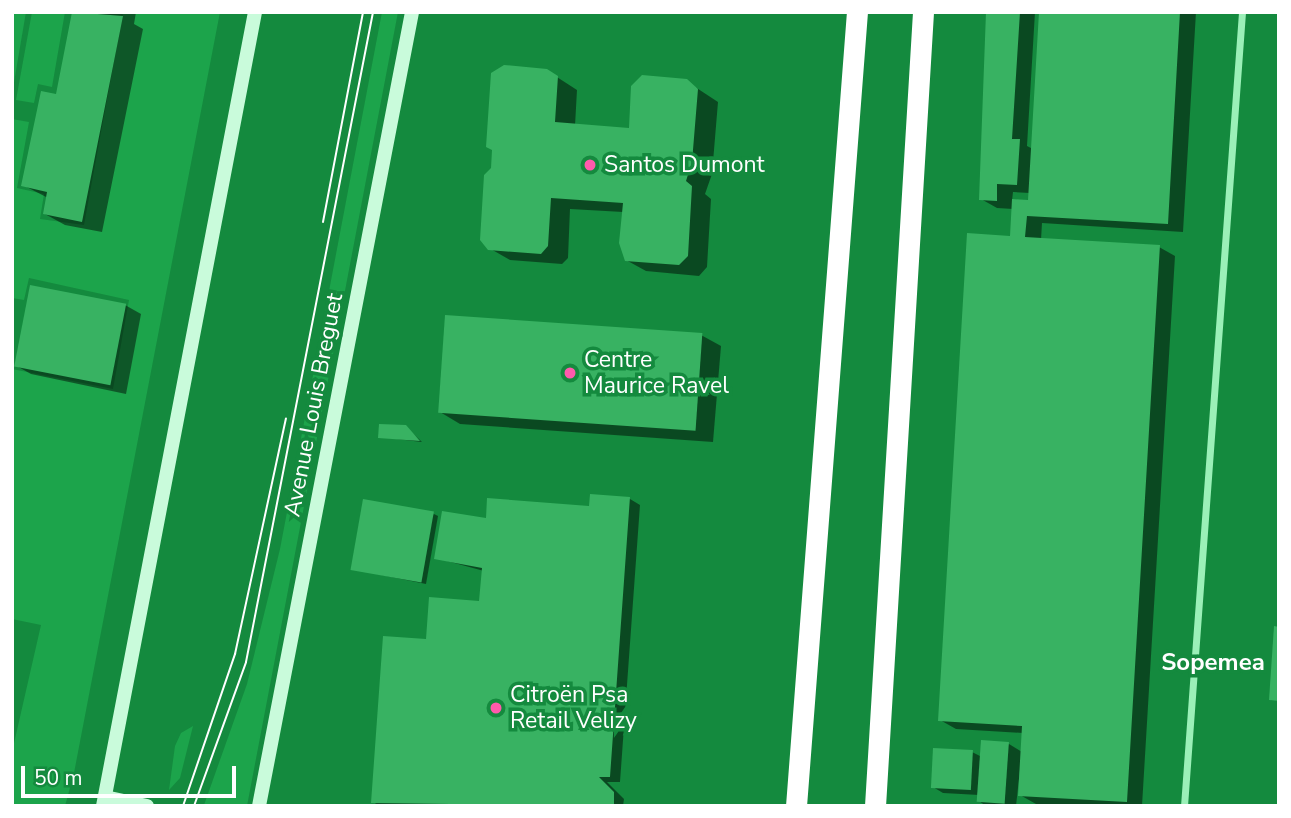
<!DOCTYPE html>
<meta charset="utf-8">
<style>
body{margin:0}
#map{position:relative;width:1291px;height:818px;overflow:hidden;background:#148a3e;font-family:"Nunito Sans",sans-serif}
div>[style]{position:absolute}
.green>*{inset:0;background:#1ca44b}
.shadow>*{inset:0;background:#0007}
.building>*{inset:0;background:#38b262;transform-origin:0 0}
.minor>*{height:7px;margin:-3.5px;padding:0 3.5px;transform-origin:3.5px;border-radius:3.5px;background:#9bf0b8}
.secondary>*{height:14px;margin:-7px;padding:0 7px;transform-origin:7px;border-radius:7px;background:#c9fbdb}
.motorway>*{height:21px;margin:-10.5px;padding:0 10.5px;transform-origin:10.5px;border-radius:10.5px;background:#fff}
.tram>*{height:2px;margin:-1px;padding:0 1px;transform-origin:1px;border-radius:1px;background:#fff}
.dots>*{width:19px;height:19px;translate:-50% -50%;box-sizing:border-box;border:4px solid #148a3e;border-radius:50%}
span{translate:-50% -50%;white-space:nowrap;text-align:center;line-height:1.15;-webkit-text-stroke:7px #148a3e;paint-order:stroke}
.poi-label{font-size:23px;color:#fff}
.left{translate:0 -50%;text-align:left}
.street-label{font-size:23px;color:#fff}
.neighbourhood-label{font-size:24px;color:#fff;font-weight:700}
.frame{position:absolute;inset:0;border:14px solid #fff;pointer-events:none}
.scale{position:absolute;left:21px;top:766px;width:215px;height:32px;box-sizing:border-box;border:4px solid #fff;border-top:0;padding-left:9px;font-size:21px;line-height:24px;white-space:nowrap;color:#fff;-webkit-text-stroke:5px #148a3e;paint-order:stroke}
</style>
<div id="map">
<div class="green">
<i style="clip-path:polygon(12px 12px,26px 12px,12px 94px)"></i>
<i style="clip-path:polygon(32px 12px,65px 12px,52px 87px,38px 84px,34px 103px,16px 100px)"></i>
<i style="clip-path:polygon(123px 12px,220px 12px,74px 773px,65px 806px,12px 806px,12px 752px,41px 625px,12px 619px,12px 369px,113px 389px,129px 300px,29px 278px,24px 300px,12px 298px,12px 119px,29px 122px,17px 188px,44px 194px,40px 219px,84px 225px)"></i>
<i style="clip-path:polygon(382px 12px,398px 12px,247px 806px,204px 805px,247px 684px,280px 549px)"></i>
<i style="clip-path:polygon(193px 726px,180px 778px,169px 790px,175px 746px,181px 733px)"></i>
</div>
<div class="shadow">
<i style="clip-path:polygon(74px 12px,136px 12px,134px 24px,143px 29px,102px 232px,65px 225px,45px 214px,48px 198px,23px 185px,57px 96px)"></i>
<i style="clip-path:polygon(evenodd,988px 12px,1035px 12px,1027px 146px,1033px 149px,1041px 12px,1196px 12px,1183px 232px,1042px 223px,1041px 240px,1159px 247px,1175px 256px,1142px 806px,1036px 804px,1020px 795px,1022px 752px,1016px 806px,986px 806px,979px 801px,979px 795px,943px 793px,933px 787px,972px 752px,982px 757px,1009px 744px,1022px 752px,1023px 733px,956px 729px,940px 720px,1012px 238px,1013px 209px,997px 208px,981px 199px,988px 12px,1013px 192px,1030px 193px,1030px 201px,1012px 201px,1013px 192px)"></i>
<i style="clip-path:polygon(546px 70px,577px 90px,575px 126px,631px 130px,686px 81px,718px 102px,712px 174px,705px 194px,711px 199px,707px 267px,699px 276px,646px 271px,626px 260px,623px 212px,570px 209px,568px 258px,562px 264px,510px 260px,489px 248px,492px 169px)"></i>
<i style="clip-path:polygon(125px 305px,141px 314px,126px 394px,31px 374px,15px 365px)"></i>
<i style="clip-path:polygon(701px 335px,721px 346px,713px 442px,460px 424px,440px 412px)"></i>
<i style="clip-path:polygon(406px 427px,422px 442px,380px 437px)"></i>
<i style="clip-path:polygon(592px 496px,630px 499px,640px 505px,620px 782px,607px 782px,624px 799px,623px 806px,380px 806px,373px 802px,428px 641px,481px 603px,484px 571px,436px 558px,487px 520px,591px 508px)"></i>
<i style="clip-path:polygon(434px 514px,438px 516px,426px 584px,352px 569px)"></i>
</div>
<div class="building">
<i style="clip-path:polygon(72px 12px,123px 16px,82px 222px,43px 214px,47px 192px,21px 186px,41px 91px,56px 94px)"></i>
<i style="clip-path:polygon(986px 12px,1020px 12px,1012px 139px,1020px 139px,1017px 185px,997px 184px,997px 201px,979px 200px)"></i>
<i style="clip-path:polygon(1039px 12px,1180px 12px,1168px 224px,1027px 216px,1025px 237px,1160px 245px,1127px 802px,1018px 796px,1022px 726px,938px 721px,967px 233px,1010px 236px,1012px 199px,1028px 200px)"></i>
<i style="clip-path:polygon(504px 65px,547px 69px,558px 76px,555px 122px,629px 128px,631px 86px,642px 75px,687px 79px,698px 89px,692px 162px,686px 181px,692px 186px,688px 256px,679px 265px,625px 261px,619px 243px,623px 203px,551px 198px,548px 246px,541px 254px,488px 250px,480px 240px,484px 175px,491px 168px,492px 150px,486px 147px,491px 73px)"></i>
<i style="left:30px;top:285px;width:98px;height:83px;rotate:11deg"></i>
<i style="left:445px;top:315px;width:258px;height:98px;rotate:4deg"></i>
<i style="clip-path:polygon(379px 424px,406px 425px,420px 441px,378px 438px)"></i>
<i style="clip-path:polygon(590px 494px,630px 497px,610px 777px,599px 777px,614px 792px,614px 806px,371px 803px,383px 636px,426px 639px,429px 597px,479px 601px,482px 568px,434px 559px,442px 511px,486px 518px,487px 498px,589px 506px)"></i>
<i style="left:363px;top:499px;width:72px;height:72px;rotate:10deg"></i>
<i style="clip-path:polygon(1274px 626px,1279px 627px,1279px 701px,1269px 700px)"></i>
<i style="left:981px;top:740px;width:28px;height:62px;rotate:4deg"></i>
<i style="left:933px;top:748px;width:40px;height:40px;rotate:3deg"></i>
</div>
<div class="minor">
<i style="left:1184px;top:806px;width:796px;rotate:-85.82deg"></i>
</div>
<div class="secondary">
<i style="left:105px;top:797px;width:43px;rotate:12.1deg"></i>
<i style="left:103px;top:806px;width:808px;rotate:-79.16deg"></i>
<i style="left:259px;top:806px;width:809px;rotate:-79.09deg"></i>
</div>
<div class="motorway">
<i style="left:796px;top:806px;width:796px;rotate:-85.61deg"></i>
<i style="left:875px;top:806px;width:795px;rotate:-86.54deg"></i>
</div>
<div class="tram">
<i style="left:323px;top:222px;width:214px;rotate:-79.2deg"></i>
<i style="left:183px;top:806px;width:161px;rotate:-71.1deg"></i>
<i style="left:235px;top:654px;width:241px;rotate:-77.8deg"></i>
<i style="left:194px;top:806px;width:153px;rotate:-70.1deg"></i>
<i style="left:246px;top:662px;width:662px;rotate:-78.94deg"></i>
</div>
<div class="dots">
<i style="left:590px;top:165px;background:#ff5aac"></i>
<i style="left:570px;top:373px;background:#ff5aac"></i>
<i style="left:496px;top:708px;background:#ff5aac"></i>
</div>
<div class="poi-label">
<span class="left" style="left:604px;top:165px">Santos Dumont</span>
<span class="left" style="left:584px;top:373px">Centre<br>Maurice Ravel</span>
<span class="left" style="left:510px;top:708px">Citroën Psa<br>Retail Velizy</span>
</div>
<div class="street-label">
<span style="left:314px;top:405px;rotate:-79deg">Avenue Louis Breguet</span>
</div>
<div class="neighbourhood-label">
<span style="left:1213px;top:663px">Sopemea</span>
</div>
<div class="frame"></div>
<div class="scale">50 m</div>
</div>
